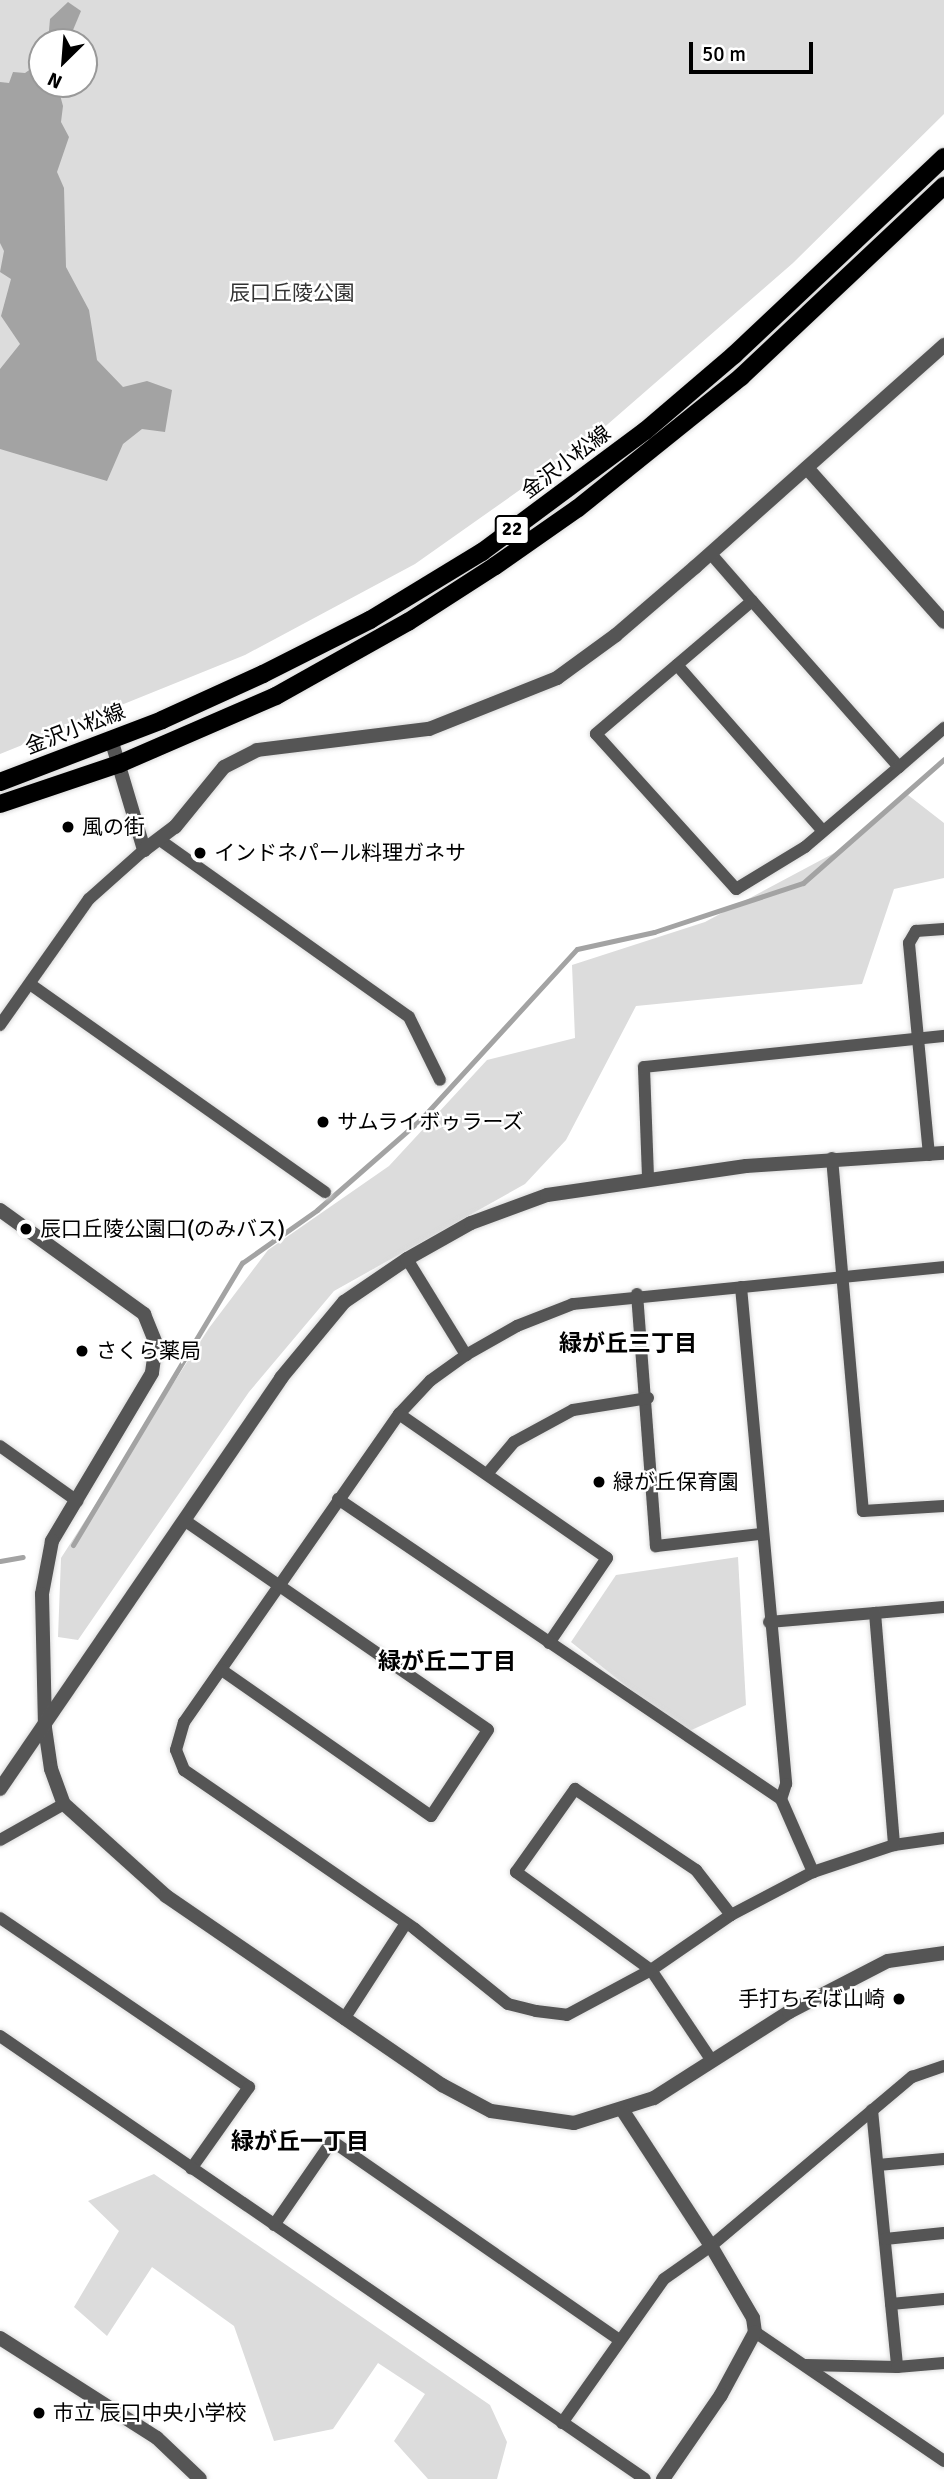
<!DOCTYPE html>
<meta charset="utf-8">
<style>
body{margin:0}
#map{position:relative;width:944px;height:2479px;overflow:hidden;background:#fff;font-family:Signika,"Noto Sans JP",sans-serif}
div>[style]{position:absolute}
.green>*{inset:0;background:#dcdcdc}
.water>*{inset:0;background:#a3a3a3}
.stream>*{height:5px;margin:-2.5px;padding:0 2.5px;transform-origin:2.5px;border-radius:2.5px;background:#a3a3a3}
.roads{filter:drop-shadow(0 0 2px #dbdbdb) drop-shadow(0 0 2px #dbdbdb)}
.minor>*{height:12px;margin:-6px;padding:0 6px;transform-origin:6px;border-radius:6px;background:#555}
.tertiary>*{height:14px;margin:-7px;padding:0 7px;transform-origin:7px;border-radius:7px;background:#555}
.primary>*{height:18px;margin:-9px;padding:0 9px;transform-origin:9px;border-radius:9px;background:#000}
.dots>*{width:19px;height:19px;translate:-50% -50%;box-sizing:border-box;border:4px solid #fff;border-radius:50%}
span{translate:-50% -50%;white-space:nowrap;text-align:center;line-height:1.15;-webkit-text-stroke:5px #fff;paint-order:stroke}
.shield-label span{padding:2px 5px;background:#fff;border:2px solid;border-radius:5px;-webkit-text-stroke-width:0}
.shield-label{font-size:19px;color:#000;font-weight:700}
.park-label{font-size:21px;color:#333}
.street-label{font-size:21px;color:#000}
.poi-label{font-size:21px;color:#000}
.left{translate:0 -50%;text-align:left}
.right{translate:-100% -50%;text-align:right}
.neighbourhood-label{font-size:23px;color:#000;font-weight:700}
.north{position:absolute;left:28px;top:28px;width:70px;height:70px;box-sizing:border-box;background:#fff;border:2px solid #999;border-radius:50%;rotate:205deg;font-size:19px;font-weight:700;line-height:28px;text-align:center;color:#000}
.north::after{content:'';display:block;margin:auto;width:24px;height:32px;background:#000;clip-path:polygon(50% 0,100% 100%,50% 72%,0 100%)}
.scale{position:absolute;left:689px;top:42px;width:124px;height:32px;box-sizing:border-box;border:4px solid #000;border-top:0;padding-left:9px;font-size:21px;line-height:24px;white-space:nowrap;color:#000;-webkit-text-stroke:5px #fff;paint-order:stroke}
</style>
<div id="map">
<div class="green">
<i style="clip-path:polygon(evenodd,0 0,944px 0,944px 114px,793px 263px,585px 444px,415px 564px,245px 655px,0 754px,0 0,42px 42px,84px 42px,84px 84px,42px 84px,42px 42px)"></i>
<i style="clip-path:polygon(908px 795px,944px 823px,944px 878px,894px 889px,862px 984px,636px 1006px,566px 1140px,525px 1184px,334px 1291px,249px 1392px,78px 1640px,58px 1637px,61px 1558px,209px 1328px,268px 1250px,389px 1166px,487px 1060px,575px 1038px,572px 965px,705px 922px,838px 851px)"></i>
<i style="clip-path:polygon(738px 1557px,746px 1705px,685px 1733px,571px 1642px,616px 1575px)"></i>
<i style="clip-path:polygon(154px 2174px,490px 2405px,507px 2442px,497px 2479px,428px 2479px,394px 2441px,425px 2394px,378px 2363px,333px 2429px,274px 2441px,234px 2326px,152px 2267px,107px 2336px,74px 2307px,119px 2231px,88px 2201px)"></i>
</div>
<div class="water">
<i style="clip-path:polygon(68px 2px,81px 11px,68px 42px,48px 42px,50px 19px)"></i>
<i style="clip-path:polygon(42px 61px,42px 84px,57px 84px,63px 106px,61px 122px,69px 137px,57px 172px,64px 188px,66px 267px,89px 310px,97px 360px,123px 387px,147px 381px,172px 390px,165px 432px,142px 429px,123px 444px,107px 481px,0 449px,0 369px,20px 344px,1px 316px,11px 279px,0 272px,4px 251px,0 243px,0 82px,9px 83px,13px 72px,25px 73px)"></i>
</div>
<div class="stream">
<i style="left:73px;top:1545px;width:329px;rotate:-59.1deg"></i>
<i style="left:242px;top:1263px;width:92px;rotate:-35.2deg"></i>
<i style="left:317px;top:1210px;width:140px;rotate:-41.2deg"></i>
<i style="left:422px;top:1118px;width:229px;rotate:-47.5deg"></i>
<i style="left:577px;top:949px;width:79px;rotate:-12.4deg"></i>
<i style="left:654px;top:932px;width:157px;rotate:-18.2deg"></i>
<i style="left:803px;top:883px;width:188px;rotate:-41.3deg"></i>
<i style="left:0;top:1561px;width:23px;rotate:-10deg"></i>
</div>
<div class="roads">
<div class="minor">
<i style="left:711px;top:554px;width:62px;rotate:48.9deg"></i>
<i style="left:677px;top:665px;width:221px;rotate:48.7deg"></i>
<i style="left:899px;top:767px;width:222px;rotate:-131.5deg"></i>
<i style="left:752px;top:601px;width:205px;rotate:139.6deg"></i>
<i style="left:596px;top:734px;width:209px;rotate:47.9deg"></i>
<i style="left:736px;top:889px;width:81px;rotate:-31.3deg"></i>
<i style="left:805px;top:847px;width:123px;rotate:-40.4deg"></i>
<i style="left:899px;top:767px;width:60px;rotate:-40.9deg"></i>
<i style="left:160px;top:840px;width:305px;rotate:35.4deg"></i>
<i style="left:409px;top:1017px;width:70px;rotate:63.8deg"></i>
<i style="left:30px;top:984px;width:361px;rotate:35.2deg"></i>
<i style="left:0;top:1025px;width:154px;rotate:-54.8deg"></i>
<i style="left:89px;top:899px;width:74px;rotate:-41.7deg"></i>
<i style="left:929px;top:1155px;width:213px;rotate:-95.4deg"></i>
<i style="left:909px;top:943px;width:14px;rotate:-60deg"></i>
<i style="left:916px;top:931px;width:28px;rotate:-4deg"></i>
<i style="left:832px;top:1158px;width:354px;rotate:85deg"></i>
<i style="left:863px;top:1511px;width:81px;rotate:-3.5deg"></i>
<i style="left:648px;top:1177px;width:110px;rotate:-92.1deg"></i>
<i style="left:644px;top:1067px;width:302px;rotate:-5.9deg"></i>
<i style="left:407px;top:1259px;width:113px;rotate:58.4deg"></i>
<i style="left:944px;top:1267px;width:373px;rotate:174.3deg"></i>
<i style="left:573px;top:1304px;width:60px;rotate:158.6deg"></i>
<i style="left:517px;top:1326px;width:59px;rotate:150.4deg"></i>
<i style="left:466px;top:1355px;width:44px;rotate:144.2deg"></i>
<i style="left:430px;top:1381px;width:45px;rotate:133.2deg"></i>
<i style="left:399px;top:1414px;width:376px;rotate:124.9deg"></i>
<i style="left:184px;top:1722px;width:29px;rotate:106deg"></i>
<i style="left:176px;top:1750px;width:22px;rotate:68deg"></i>
<i style="left:184px;top:1770px;width:280px;rotate:34.5deg"></i>
<i style="left:415px;top:1929px;width:119px;rotate:38.9deg"></i>
<i style="left:508px;top:2004px;width:29px;rotate:14deg"></i>
<i style="left:536px;top:2011px;width:31px;rotate:7deg"></i>
<i style="left:567px;top:2015px;width:95px;rotate:-28.2deg"></i>
<i style="left:651px;top:1970px;width:97px;rotate:-34.5deg"></i>
<i style="left:731px;top:1915px;width:93px;rotate:-27.7deg"></i>
<i style="left:813px;top:1872px;width:85px;rotate:-18.4deg"></i>
<i style="left:894px;top:1845px;width:50px;rotate:-8deg"></i>
<i style="left:741px;top:1287px;width:499px;rotate:84.8deg"></i>
<i style="left:786px;top:1784px;width:16px;rotate:108deg"></i>
<i style="left:637px;top:1294px;width:253px;rotate:85.7deg"></i>
<i style="left:656px;top:1546px;width:104px;rotate:-6.6deg"></i>
<i style="left:399px;top:1414px;width:253px;rotate:34.7deg"></i>
<i style="left:607px;top:1558px;width:103px;rotate:124.3deg"></i>
<i style="left:0;top:1446px;width:95px;rotate:35.5deg"></i>
<i style="left:487px;top:1474px;width:42px;rotate:-49.8deg"></i>
<i style="left:514px;top:1442px;width:67px;rotate:-28.5deg"></i>
<i style="left:573px;top:1410px;width:76px;rotate:-9.1deg"></i>
<i style="left:338px;top:1499px;width:535px;rotate:34.11deg"></i>
<i style="left:781px;top:1799px;width:80px;rotate:66.3deg"></i>
<i style="left:184px;top:1520px;width:369px;rotate:34.6deg"></i>
<i style="left:488px;top:1730px;width:103px;rotate:123.5deg"></i>
<i style="left:431px;top:1816px;width:255px;rotate:-145.1deg"></i>
<i style="left:875px;top:1613px;width:69px;rotate:-5deg"></i>
<i style="left:769px;top:1622px;width:106px;rotate:-4.9deg"></i>
<i style="left:875px;top:1613px;width:233px;rotate:85.3deg"></i>
<i style="left:0;top:1840px;width:73px;rotate:-29.4deg"></i>
<i style="left:0;top:1918px;width:301px;rotate:34.2deg"></i>
<i style="left:249px;top:2087px;width:100px;rotate:125.3deg"></i>
<i style="left:344px;top:2019px;width:114px;rotate:-57.1deg"></i>
<i style="left:0;top:2036px;width:782px;rotate:34.48deg"></i>
<i style="left:712px;top:2061px;width:110px;rotate:-123.8deg"></i>
<i style="left:651px;top:1970px;width:167px;rotate:-144deg"></i>
<i style="left:516px;top:1872px;width:102px;rotate:-54.6deg"></i>
<i style="left:575px;top:1789px;width:146px;rotate:33.8deg"></i>
<i style="left:696px;top:1870px;width:57px;rotate:52.1deg"></i>
<i style="left:872px;top:2110px;width:258px;rotate:84.4deg"></i>
<i style="left:878px;top:2165px;width:66px;rotate:-5.2deg"></i>
<i style="left:274px;top:2225px;width:102px;rotate:-55.4deg"></i>
<i style="left:332px;top:2141px;width:349px;rotate:34.7deg"></i>
<i style="left:885px;top:2239px;width:59px;rotate:-5.8deg"></i>
<i style="left:891px;top:2304px;width:53px;rotate:-5.4deg"></i>
<i style="left:755px;top:2332px;width:229px;rotate:34.3deg"></i>
<i style="left:805px;top:2365px;width:92px;rotate:1.2deg"></i>
<i style="left:897px;top:2367px;width:47px;rotate:-4.9deg"></i>
<i style="left:562px;top:2423px;width:176px;rotate:-54.7deg"></i>
<i style="left:664px;top:2279px;width:57px;rotate:-35.1deg"></i>
<i style="left:711px;top:2246px;width:263px;rotate:-40.1deg"></i>
<i style="left:912px;top:2077px;width:34px;rotate:-19deg"></i>
</div>
<div class="tertiary">
<i style="left:807px;top:468px;width:206px;rotate:48.3deg"></i>
<i style="left:111px;top:739px;width:116px;rotate:73.4deg"></i>
<i style="left:144px;top:850px;width:39px;rotate:-37deg"></i>
<i style="left:175px;top:827px;width:77px;rotate:-50.8deg"></i>
<i style="left:224px;top:767px;width:37px;rotate:-27deg"></i>
<i style="left:257px;top:750px;width:173px;rotate:-7deg"></i>
<i style="left:429px;top:729px;width:138px;rotate:-21.7deg"></i>
<i style="left:557px;top:678px;width:73px;rotate:-36.1deg"></i>
<i style="left:616px;top:635px;width:104px;rotate:-40.7deg"></i>
<i style="left:695px;top:567px;width:334px;rotate:-41.7deg"></i>
<i style="left:0;top:1210px;width:178px;rotate:35.8deg"></i>
<i style="left:144px;top:1314px;width:32px;rotate:68deg"></i>
<i style="left:156px;top:1344px;width:29px;rotate:98deg"></i>
<i style="left:152px;top:1373px;width:196px;rotate:120.8deg"></i>
<i style="left:52px;top:1541px;width:54px;rotate:100.7deg"></i>
<i style="left:42px;top:1594px;width:134px;rotate:88.7deg"></i>
<i style="left:45px;top:1728px;width:41px;rotate:81.7deg"></i>
<i style="left:51px;top:1769px;width:37px;rotate:70deg"></i>
<i style="left:64px;top:1804px;width:137px;rotate:42deg"></i>
<i style="left:166px;top:1896px;width:335px;rotate:34.4deg"></i>
<i style="left:442px;top:2085px;width:55px;rotate:28deg"></i>
<i style="left:491px;top:2111px;width:84px;rotate:8.2deg"></i>
<i style="left:574px;top:2123px;width:84px;rotate:-17.4deg"></i>
<i style="left:654px;top:2098px;width:160px;rotate:-32.5deg"></i>
<i style="left:789px;top:2012px;width:111px;rotate:-27.3deg"></i>
<i style="left:888px;top:1961px;width:57px;rotate:-8.1deg"></i>
<i style="left:0;top:1789px;width:498px;rotate:-55.6deg"></i>
<i style="left:281px;top:1378px;width:99px;rotate:-50.3deg"></i>
<i style="left:344px;top:1302px;width:76px;rotate:-34.3deg"></i>
<i style="left:407px;top:1259px;width:73px;rotate:-29.4deg"></i>
<i style="left:471px;top:1223px;width:81px;rotate:-20.2deg"></i>
<i style="left:547px;top:1195px;width:201px;rotate:-8.3deg"></i>
<i style="left:746px;top:1166px;width:198px;rotate:-3.8deg"></i>
<i style="left:623px;top:2111px;width:161px;rotate:56.9deg"></i>
<i style="left:711px;top:2246px;width:83px;rotate:59.7deg"></i>
<i style="left:753px;top:2318px;width:14px;rotate:82deg"></i>
<i style="left:755px;top:2332px;width:72px;rotate:118.4deg"></i>
<i style="left:721px;top:2395px;width:102px;rotate:124.6deg"></i>
<i style="left:0;top:2338px;width:186px;rotate:32.5deg"></i>
<i style="left:157px;top:2438px;width:59px;rotate:43.6deg"></i>
</div>
<div class="primary">
<i style="left:0;top:782px;width:173px;rotate:-20.9deg"></i>
<i style="left:162px;top:720px;width:111px;rotate:-24.5deg"></i>
<i style="left:263px;top:674px;width:120px;rotate:-26.8deg"></i>
<i style="left:370px;top:620px;width:131px;rotate:-31.3deg"></i>
<i style="left:482px;top:552px;width:203px;rotate:-36.6deg"></i>
<i style="left:645px;top:431px;width:117px;rotate:-40.5deg"></i>
<i style="left:734px;top:355px;width:289px;rotate:-43.3deg"></i>
<i style="left:0;top:804px;width:126px;rotate:-18.6deg"></i>
<i style="left:119px;top:764px;width:171px;rotate:-23.4deg"></i>
<i style="left:276px;top:696px;width:151px;rotate:-29.3deg"></i>
<i style="left:408px;top:622px;width:103px;rotate:-32.8deg"></i>
<i style="left:495px;top:566px;width:101px;rotate:-34.9deg"></i>
<i style="left:578px;top:508px;width:209px;rotate:-38.8deg"></i>
<i style="left:741px;top:377px;width:279px;rotate:-43.3deg"></i>
</div>
</div>
<div class="dots">
<i style="left:68px;top:827px;background:#000"></i>
<i style="left:200px;top:853px;background:#000"></i>
<i style="left:323px;top:1122px;background:#000"></i>
<i style="left:26px;top:1229px;background:#000"></i>
<i style="left:82px;top:1351px;background:#000"></i>
<i style="left:599px;top:1482px;background:#000"></i>
<i style="left:899px;top:1999px;background:#000"></i>
<i style="left:39px;top:2413px;background:#000"></i>
</div>
<div class="shield-label">
<span style="left:512px;top:530px">22</span>
</div>
<div class="park-label">
<span style="left:292px;top:293px">辰口丘陵公園</span>
</div>
<div class="street-label">
<span style="left:566px;top:462px;rotate:-37deg">金沢小松線</span>
<span style="left:75px;top:729px;rotate:-21deg">金沢小松線</span>
</div>
<div class="poi-label">
<span class="left" style="left:82px;top:827px">風の街</span>
<span class="left" style="left:214px;top:853px">インドネパール料理ガネサ</span>
<span class="left" style="left:337px;top:1122px">サムライボゥラーズ</span>
<span class="left" style="left:40px;top:1229px">辰口丘陵公園口(のみバス)</span>
<span class="left" style="left:96px;top:1351px">さくら薬局</span>
<span class="left" style="left:613px;top:1482px">緑が丘保育園</span>
<span class="right" style="left:885px;top:1999px">手打ちそば山崎</span>
<span class="left" style="left:53px;top:2413px">市立 辰口中央小学校</span>
</div>
<div class="neighbourhood-label">
<span style="left:628px;top:1344px">緑が丘三丁目</span>
<span style="left:447px;top:1662px">緑が丘二丁目</span>
<span style="left:300px;top:2142px">緑が丘一丁目</span>
</div>
<div class="north">N</div>
<div class="scale">50 m</div>
</div>
